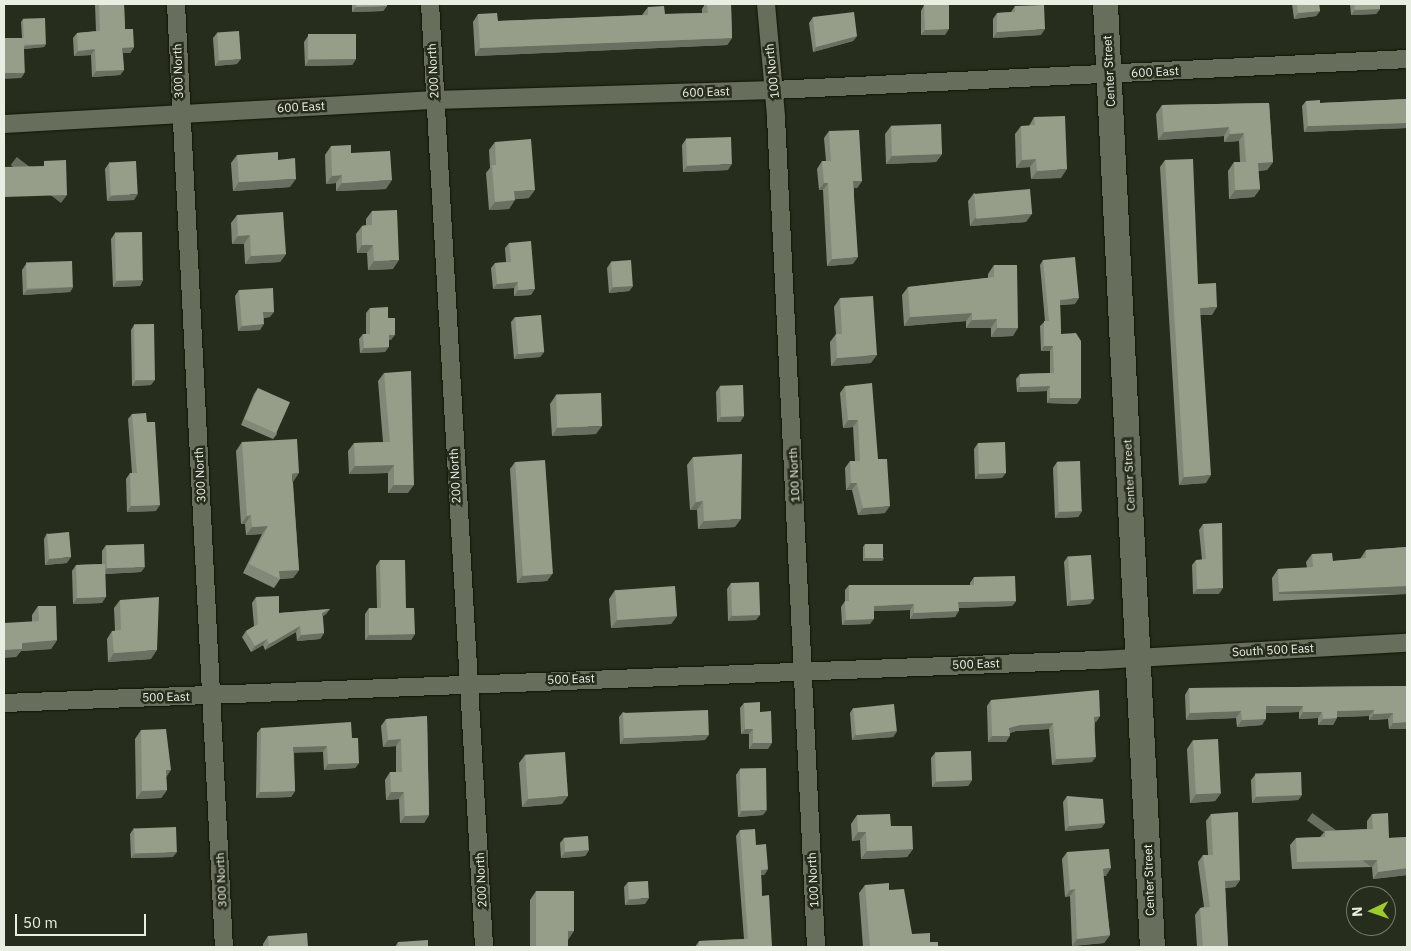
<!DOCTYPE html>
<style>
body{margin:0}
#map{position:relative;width:1411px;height:951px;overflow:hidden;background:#272d1c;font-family:"IBM Plex Sans",sans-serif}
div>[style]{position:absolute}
.roads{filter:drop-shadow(0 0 1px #101506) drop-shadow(0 0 1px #101506)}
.street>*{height:18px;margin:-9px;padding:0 9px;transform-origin:9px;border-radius:9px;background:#676e5b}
.secondary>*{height:25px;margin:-12.5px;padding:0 12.5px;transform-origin:12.5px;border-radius:12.5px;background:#676e5b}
.wall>*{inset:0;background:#818877}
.shaded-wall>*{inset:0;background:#696f61;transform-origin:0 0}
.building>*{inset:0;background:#969e8a;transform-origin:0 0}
span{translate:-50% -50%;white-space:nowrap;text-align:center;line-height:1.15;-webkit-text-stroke:5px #272d1c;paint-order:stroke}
.street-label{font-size:12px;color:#e9eee3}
.frame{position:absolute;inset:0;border:5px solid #e9eee3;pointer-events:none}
.north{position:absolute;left:1346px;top:886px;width:50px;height:50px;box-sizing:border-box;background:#272d1c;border:1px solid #757a6c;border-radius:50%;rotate:267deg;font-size:14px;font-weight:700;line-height:20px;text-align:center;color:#e9eee3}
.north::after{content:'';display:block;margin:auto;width:18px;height:22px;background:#9fca2d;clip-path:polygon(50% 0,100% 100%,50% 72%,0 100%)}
.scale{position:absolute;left:15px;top:914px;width:131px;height:22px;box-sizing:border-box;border:2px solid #e9eee3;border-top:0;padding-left:6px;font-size:15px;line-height:18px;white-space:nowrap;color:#e9eee3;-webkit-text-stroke:4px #272d1c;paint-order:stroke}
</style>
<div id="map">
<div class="roads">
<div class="street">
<i style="left:176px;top:4px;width:944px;rotate:87.09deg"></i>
<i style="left:430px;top:4px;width:945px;rotate:86.72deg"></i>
<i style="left:766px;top:4px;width:113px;rotate:84.9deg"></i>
<i style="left:776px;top:117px;width:831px;rotate:87.24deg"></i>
<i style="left:4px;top:124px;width:432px;rotate:-3.2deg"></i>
<i style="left:435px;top:100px;width:339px;rotate:-1.7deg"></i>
<i style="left:774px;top:90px;width:634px;rotate:-2.8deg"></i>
<i style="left:4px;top:703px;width:1097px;rotate:-2.25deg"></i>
<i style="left:1100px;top:660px;width:307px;rotate:-3.2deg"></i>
</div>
<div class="secondary">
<i style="left:1105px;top:4px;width:944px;rotate:87.15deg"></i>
</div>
</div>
<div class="wall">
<i style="clip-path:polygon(95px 4px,124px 4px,125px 29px,134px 47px,130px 53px,123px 53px,124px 70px,120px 75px,92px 77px,91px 55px,74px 56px,73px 38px,77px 33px,96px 31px)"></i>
<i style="clip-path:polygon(352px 4px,387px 4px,387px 6px,383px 11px,352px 12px)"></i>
<i style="clip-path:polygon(705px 4px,731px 4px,732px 38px,727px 45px,475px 56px,473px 22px,478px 14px,498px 21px,642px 15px,648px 7px,665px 14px,702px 13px,702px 9px)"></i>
<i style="clip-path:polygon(929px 4px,949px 4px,945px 35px,921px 35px,921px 11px,924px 5px,929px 5px)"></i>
<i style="clip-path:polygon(1292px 4px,1319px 4px,1320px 11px,1316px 16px,1294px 19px)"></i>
<i style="clip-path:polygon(1350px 4px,1380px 4px,1380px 9px,1376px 14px,1351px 15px)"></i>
<i style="clip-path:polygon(1015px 6px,1041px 35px,993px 38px,993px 19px,997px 13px,1011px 12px)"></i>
<i style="clip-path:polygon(813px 17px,857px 36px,853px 41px,813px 52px,809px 23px)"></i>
<i style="clip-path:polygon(23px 19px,46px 44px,44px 47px,24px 49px,25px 72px,21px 78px,22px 38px,21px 22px)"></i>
<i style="clip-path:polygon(217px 33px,237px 64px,215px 66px,213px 38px)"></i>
<i style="clip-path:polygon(308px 36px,356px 59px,352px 65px,305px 66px,304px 42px)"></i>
<i style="clip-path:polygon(1407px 99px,1407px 128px,1304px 132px,1302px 106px,1306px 101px,1320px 103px)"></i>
<i style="clip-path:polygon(1269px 103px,1273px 162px,1267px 170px,1258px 171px,1260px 189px,1254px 197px,1229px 199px,1228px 171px,1234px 162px,1240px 162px,1239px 141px,1224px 142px,1224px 136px,1158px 140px,1156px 114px,1162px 105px)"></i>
<i style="clip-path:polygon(1034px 117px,1061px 178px,1031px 179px,1030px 167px,1016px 168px,1015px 134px,1021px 126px,1029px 126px)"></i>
<i style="clip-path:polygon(891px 126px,942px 154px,936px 162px,886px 164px,885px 134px)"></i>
<i style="clip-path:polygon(829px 131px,862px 181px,857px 188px,854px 188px,853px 264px,827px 266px,823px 190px,819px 190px,817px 169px,822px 161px,826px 161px,824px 138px)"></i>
<i style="clip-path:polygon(686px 139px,728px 170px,683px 172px,682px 145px)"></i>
<i style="clip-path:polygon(495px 142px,529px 198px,515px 199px,509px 209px,489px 210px,486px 173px,490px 168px,489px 150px)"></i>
<i style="clip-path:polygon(331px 146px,351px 153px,386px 189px,336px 191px,336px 183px,326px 184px,325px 155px)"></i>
<i style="clip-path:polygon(237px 155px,290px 187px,233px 191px,231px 163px)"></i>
<i style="clip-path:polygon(1165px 160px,1198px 284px,1212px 315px,1200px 315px,1206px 483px,1179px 485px,1160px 167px)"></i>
<i style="clip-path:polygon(109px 163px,134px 200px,107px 201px,105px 169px)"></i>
<i style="clip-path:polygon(974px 193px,1026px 222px,970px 226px,968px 201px)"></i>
<i style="clip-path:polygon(372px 211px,393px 269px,368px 270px,367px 253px,357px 253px,356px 234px,362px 226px,366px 225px,366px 219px)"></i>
<i style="clip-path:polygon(237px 215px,286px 254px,280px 262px,245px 264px,244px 244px,232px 244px,231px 223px)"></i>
<i style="clip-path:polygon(115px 233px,143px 280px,140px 286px,113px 287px,111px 239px)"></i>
<i style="clip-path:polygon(509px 243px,531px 295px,514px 296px,514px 288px,493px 289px,491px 268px,495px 263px,506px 262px,505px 248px)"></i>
<i style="clip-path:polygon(1043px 260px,1075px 304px,1060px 305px,1061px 334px,1077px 404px,1047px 403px,1047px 391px,1017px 392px,1016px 379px,1020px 374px,1050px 373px,1050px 351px,1041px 351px,1040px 326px,1045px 321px,1040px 265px)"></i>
<i style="clip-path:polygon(611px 262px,633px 286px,629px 291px,609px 293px,607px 268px)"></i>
<i style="clip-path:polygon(26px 264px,73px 287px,70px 292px,23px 295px,22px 270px)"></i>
<i style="clip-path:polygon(994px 265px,1013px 336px,991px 337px,991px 328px,966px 328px,966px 321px,904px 326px,902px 295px,908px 287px,988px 278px,988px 274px)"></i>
<i style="clip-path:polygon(239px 290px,270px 317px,264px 318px,260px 330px,238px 331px,235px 296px)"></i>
<i style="clip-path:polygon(840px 298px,871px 363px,831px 366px,830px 342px,836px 334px,834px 307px)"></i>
<i style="clip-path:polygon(370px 308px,388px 318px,391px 340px,389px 340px,385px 352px,360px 353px,359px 339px,363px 334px,366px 334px,366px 313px)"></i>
<i style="clip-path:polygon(515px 317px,544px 352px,540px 357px,514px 359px,511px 322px)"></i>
<i style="clip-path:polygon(134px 325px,151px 385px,132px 386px,131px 330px)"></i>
<i style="clip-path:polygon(384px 373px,408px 493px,388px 493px,388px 473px,349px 474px,348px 451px,354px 443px,383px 442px,378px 381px)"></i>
<i style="clip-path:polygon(720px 386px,744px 416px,740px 422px,717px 422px,716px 392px)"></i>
<i style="clip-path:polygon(845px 386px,878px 459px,885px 513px,858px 515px,852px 490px,846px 490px,845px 468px,850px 461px,855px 461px,853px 427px,843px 428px,840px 393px)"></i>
<i style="clip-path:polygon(258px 388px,277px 434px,273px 439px,241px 425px,254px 394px)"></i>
<i style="clip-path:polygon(556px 395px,596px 434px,552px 436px,550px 404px)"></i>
<i style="clip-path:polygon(132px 414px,147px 422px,156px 511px,127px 512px,126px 479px,130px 473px,132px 473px,128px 419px)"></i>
<i style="clip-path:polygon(242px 442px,293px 482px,299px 570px,293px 578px,280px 579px,274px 588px,243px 573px,262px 534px,246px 535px,245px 524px,241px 524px,236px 451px)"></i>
<i style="clip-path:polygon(978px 443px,1002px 478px,975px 479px,974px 449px)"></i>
<i style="clip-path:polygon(693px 457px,735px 527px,698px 529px,697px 510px,690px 510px,687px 465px)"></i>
<i style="clip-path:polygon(515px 462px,552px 574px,547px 581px,517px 583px,510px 469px)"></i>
<i style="clip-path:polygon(1057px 462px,1082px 511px,1078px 517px,1055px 518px,1053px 468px)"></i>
<i style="clip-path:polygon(1203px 524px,1219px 594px,1193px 594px,1192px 565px,1196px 560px,1202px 560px,1199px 530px)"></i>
<i style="clip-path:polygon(47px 533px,67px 563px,45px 565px,44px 539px)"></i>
<i style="clip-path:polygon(865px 544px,884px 558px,882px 561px,863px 561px,863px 547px)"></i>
<i style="clip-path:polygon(106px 545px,141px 572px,105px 574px,102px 603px,73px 604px,72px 571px,76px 565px,102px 564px,102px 551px)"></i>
<i style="clip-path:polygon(1407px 547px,1407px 594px,1273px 601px,1272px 578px,1278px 569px,1307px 568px,1306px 562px,1312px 554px,1333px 561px,1360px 559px,1366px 550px)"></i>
<i style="clip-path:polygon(1068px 556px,1090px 604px,1067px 606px,1064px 562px)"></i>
<i style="clip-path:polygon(380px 560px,406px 608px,415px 634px,411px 640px,365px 640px,365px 614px,369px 608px,377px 608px,376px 566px)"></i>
<i style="clip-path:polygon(974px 577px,1016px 601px,1012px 606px,959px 608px,955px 617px,910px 619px,910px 610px,874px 611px,870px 624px,842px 625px,841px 607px,845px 601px,845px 590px,849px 585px,970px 585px,970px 583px)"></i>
<i style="clip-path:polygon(731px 583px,756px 620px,728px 621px,727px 589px)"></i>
<i style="clip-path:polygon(615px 590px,677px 616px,671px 624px,611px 628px,609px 599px)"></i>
<i style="clip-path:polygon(256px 597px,279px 613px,330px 609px,326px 614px,323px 616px,324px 633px,320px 639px,297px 641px,296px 632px,265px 650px,263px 645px,251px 652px,242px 637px,246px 631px,254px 626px,252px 603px)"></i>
<i style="clip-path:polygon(120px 600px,151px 659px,108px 662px,107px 639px,112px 631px,115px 631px,114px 608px)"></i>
<i style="clip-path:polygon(38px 606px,57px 640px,51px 649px,21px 651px,16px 657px,32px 621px,32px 615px)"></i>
<i style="clip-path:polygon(1407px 686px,1407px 729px,1389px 729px,1388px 719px,1369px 720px,1369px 716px,1337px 717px,1333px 725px,1318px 725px,1318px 718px,1299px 719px,1299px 712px,1266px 713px,1262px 725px,1237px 727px,1236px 718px,1186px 720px,1185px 695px,1189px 688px)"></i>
<i style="clip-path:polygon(991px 700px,1100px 716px,1096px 722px,1095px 722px,1092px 762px,1052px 765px,1049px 729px,1016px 731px,1010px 733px,1006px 742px,988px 742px,987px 706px)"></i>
<i style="clip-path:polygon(744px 703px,760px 712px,768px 749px,749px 749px,749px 734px,741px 734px,740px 708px)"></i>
<i style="clip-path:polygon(853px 708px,897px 731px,893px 737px,852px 740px,850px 713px)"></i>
<i style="clip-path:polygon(623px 712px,705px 740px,620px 744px,619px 717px)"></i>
<i style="clip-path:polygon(427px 716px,429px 815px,424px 823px,400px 823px,399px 799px,386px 800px,385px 780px,390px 772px,396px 772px,396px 746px,383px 747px,381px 726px,386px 719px)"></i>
<i style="clip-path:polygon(261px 728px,352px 738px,359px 763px,355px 768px,324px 770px,323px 752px,294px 752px,295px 791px,291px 797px,256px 798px,257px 733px)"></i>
<i style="clip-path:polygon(141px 730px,166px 777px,167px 790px,161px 798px,136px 799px,135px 739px)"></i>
<i style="clip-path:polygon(1193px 740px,1221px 793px,1215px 801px,1190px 803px,1187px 749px)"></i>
<i style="clip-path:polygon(935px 753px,972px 780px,968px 786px,932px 787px,931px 758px)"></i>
<i style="clip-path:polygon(525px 755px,562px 804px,522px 807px,519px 763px)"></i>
<i style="clip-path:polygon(740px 769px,763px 815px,738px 817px,736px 775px)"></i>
<i style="clip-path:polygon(1255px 775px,1302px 795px,1298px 800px,1252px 803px,1251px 780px)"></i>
<i style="clip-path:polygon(1067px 796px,1105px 823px,1101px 828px,1065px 831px,1063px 802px)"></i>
<i style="clip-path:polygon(1211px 814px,1240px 880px,1235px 887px,1225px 888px,1228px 947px,1197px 947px,1195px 915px,1200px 908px,1204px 907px,1198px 862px,1203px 855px,1208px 855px,1206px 821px)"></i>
<i style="clip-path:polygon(1372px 814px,1389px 838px,1407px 837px,1407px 875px,1373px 879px,1372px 867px,1292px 869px,1290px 845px,1296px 838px,1320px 837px,1325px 831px,1367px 829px,1367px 821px)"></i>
<i style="clip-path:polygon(857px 815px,891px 826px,913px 849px,907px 857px,861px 859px,860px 840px,852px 841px,851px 824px)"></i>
<i style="clip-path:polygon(134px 828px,173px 857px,131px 858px,130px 834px)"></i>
<i style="clip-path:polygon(740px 830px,756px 845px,768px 869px,764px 875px,761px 875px,762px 896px,772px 947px,695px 947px,699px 941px,744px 939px,736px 836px)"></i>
<i style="clip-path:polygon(564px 838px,589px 850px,585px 856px,561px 858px,560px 843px)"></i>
<i style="clip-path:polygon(1067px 852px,1106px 876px,1103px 876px,1110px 935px,1104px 943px,1072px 946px,1070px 896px,1065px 897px,1062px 859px)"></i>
<i style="clip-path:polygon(628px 882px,645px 904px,625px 905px,624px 887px)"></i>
<i style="clip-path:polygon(865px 885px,889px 890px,912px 934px,930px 942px,938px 947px,863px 947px,859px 893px)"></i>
<i style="clip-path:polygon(536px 891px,568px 940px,568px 947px,530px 947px,530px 900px)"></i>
<i style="clip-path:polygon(268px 936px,308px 947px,263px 947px,263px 944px)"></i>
<i style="clip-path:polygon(398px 942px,428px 947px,395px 947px)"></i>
</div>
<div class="shaded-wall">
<i style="clip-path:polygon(387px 6px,383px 11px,352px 12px,356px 7px)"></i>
<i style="clip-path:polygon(1380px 9px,1376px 14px,1351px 15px,1355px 10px)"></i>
<i style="clip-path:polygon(1320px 11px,1316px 16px,1294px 19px,1298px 13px)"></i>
<i style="clip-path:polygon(949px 29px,945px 35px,921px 35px,925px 30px)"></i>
<i style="clip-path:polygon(1045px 29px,1041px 35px,993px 38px,997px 32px)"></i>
<i style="clip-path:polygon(857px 36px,853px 41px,813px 52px,816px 47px)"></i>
<i style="clip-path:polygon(732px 38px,727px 45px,475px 56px,480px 48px)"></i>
<i style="clip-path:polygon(46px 44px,44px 47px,23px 49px,25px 46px)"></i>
<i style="clip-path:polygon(134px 47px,130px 53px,118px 53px,122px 48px)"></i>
<i style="clip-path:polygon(95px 49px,91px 55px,74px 56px,78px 51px)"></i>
<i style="clip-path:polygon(241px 59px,237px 64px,215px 66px,219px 60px)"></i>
<i style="clip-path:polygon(356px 59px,352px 65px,305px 66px,309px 60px)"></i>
<i style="clip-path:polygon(124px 70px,120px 75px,92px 77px,96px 71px)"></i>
<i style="clip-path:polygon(25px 72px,21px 78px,4px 79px,4px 73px)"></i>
<i style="clip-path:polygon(1407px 123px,1407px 128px,1304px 132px,1308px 126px)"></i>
<i style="clip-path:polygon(1229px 127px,1224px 136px,1158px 140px,1164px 132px)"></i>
<i style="clip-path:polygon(1244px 133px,1239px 141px,1224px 142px,1230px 134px)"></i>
<i style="clip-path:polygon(942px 154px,936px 162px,886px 164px,892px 156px)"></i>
<i style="clip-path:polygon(1036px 159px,1030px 167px,1016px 168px,1022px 160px)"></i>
<i style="clip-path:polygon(1273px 162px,1267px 170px,1252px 171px,1258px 163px)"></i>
<i style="clip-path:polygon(732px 164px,728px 170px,683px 172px,687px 166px)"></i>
<i style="clip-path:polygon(1067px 169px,1061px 178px,1031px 179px,1037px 171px)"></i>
<i style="clip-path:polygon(342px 175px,336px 183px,326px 184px,332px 176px)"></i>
<i style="clip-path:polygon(296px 179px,290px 187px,233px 191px,239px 182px)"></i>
<i style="clip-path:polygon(392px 180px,386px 189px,336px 191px,342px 183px)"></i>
<i style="clip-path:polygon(853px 181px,862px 181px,857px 188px,848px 188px)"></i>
<i style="clip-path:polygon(824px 183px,828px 183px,823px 190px,819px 190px)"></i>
<i style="clip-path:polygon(1260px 189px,1254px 197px,1229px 199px,1235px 190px)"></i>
<i style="clip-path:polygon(535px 190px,529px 198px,508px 200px,514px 191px)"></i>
<i style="clip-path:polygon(138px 194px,134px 200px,107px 201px,111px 196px)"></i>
<i style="left:67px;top:195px;width:10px;height:63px;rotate:127deg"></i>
<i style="clip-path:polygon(515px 200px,509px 209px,489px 210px,495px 202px)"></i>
<i style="clip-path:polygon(1032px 214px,1026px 222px,970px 226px,975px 218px)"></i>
<i style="clip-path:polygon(250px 235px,244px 244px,232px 244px,238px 236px)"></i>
<i style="clip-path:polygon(362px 245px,373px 245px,367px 253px,357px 253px)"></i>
<i style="clip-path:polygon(286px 254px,280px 262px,245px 264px,251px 256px)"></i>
<i style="clip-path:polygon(858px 257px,853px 264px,827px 266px,832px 259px)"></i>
<i style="clip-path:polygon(399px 260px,393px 269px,368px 270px,374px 261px)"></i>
<i style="clip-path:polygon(143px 280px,140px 286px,113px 287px,117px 281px)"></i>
<i style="clip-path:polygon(518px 282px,514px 288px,493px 289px,497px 284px)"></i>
<i style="clip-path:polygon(633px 286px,629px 291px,609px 293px,613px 287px)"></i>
<i style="clip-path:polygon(73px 287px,70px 292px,23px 295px,27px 290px)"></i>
<i style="clip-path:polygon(535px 289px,531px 295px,514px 296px,518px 290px)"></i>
<i style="clip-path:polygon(1079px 298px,1075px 304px,1057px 305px,1060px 300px)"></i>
<i style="clip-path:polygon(1217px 307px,1212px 315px,1195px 315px,1200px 308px)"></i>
<i style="clip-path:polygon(263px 312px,274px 312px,270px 317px,259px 318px)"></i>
<i style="clip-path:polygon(972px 313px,966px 321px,904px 326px,910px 317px)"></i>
<i style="clip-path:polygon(997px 319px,991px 328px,966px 328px,972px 320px)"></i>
<i style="clip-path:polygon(264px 324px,260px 330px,238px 331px,242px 326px)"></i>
<i style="clip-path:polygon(997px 328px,1018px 328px,1013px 336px,991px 337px)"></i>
<i style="clip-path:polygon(389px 335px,395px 335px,391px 340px,385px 340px)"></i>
<i style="clip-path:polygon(1044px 346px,1053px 346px,1050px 351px,1041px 351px)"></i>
<i style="clip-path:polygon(389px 347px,385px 352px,360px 353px,364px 348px)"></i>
<i style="clip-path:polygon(544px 352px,540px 357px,514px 359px,518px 353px)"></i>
<i style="clip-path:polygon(877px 355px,871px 363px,831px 366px,837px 358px)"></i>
<i style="clip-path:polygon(136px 380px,155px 380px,151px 385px,132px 386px)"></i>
<i style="clip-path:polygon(1050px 386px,1047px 391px,1017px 392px,1020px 387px)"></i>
<i style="clip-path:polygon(1050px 398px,1081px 398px,1077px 404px,1047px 403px)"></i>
<i style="clip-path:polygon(744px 416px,740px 422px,717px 422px,721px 417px)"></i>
<i style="clip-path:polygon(848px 420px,858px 420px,853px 427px,843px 428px)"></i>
<i style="clip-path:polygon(602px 426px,596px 434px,552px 436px,557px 428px)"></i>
<i style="clip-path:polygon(394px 465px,388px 473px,349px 474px,355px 466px)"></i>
<i style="clip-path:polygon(299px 473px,293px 482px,292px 474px)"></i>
<i style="clip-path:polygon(979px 473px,1006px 473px,1002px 478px,975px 479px)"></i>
<i style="clip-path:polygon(1211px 475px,1206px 483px,1179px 485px,1184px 477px)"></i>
<i style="clip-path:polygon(851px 483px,857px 483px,852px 490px,846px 490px)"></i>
<i style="clip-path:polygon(394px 485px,414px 485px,408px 493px,388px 493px)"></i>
<i style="clip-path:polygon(703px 501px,697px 510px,690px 510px,696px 502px)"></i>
<i style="clip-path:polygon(160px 505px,156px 511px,127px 512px,131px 506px)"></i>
<i style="clip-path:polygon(890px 506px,885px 513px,858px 515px,863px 508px)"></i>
<i style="clip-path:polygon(1082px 511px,1078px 517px,1055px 518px,1059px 512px)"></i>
<i style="clip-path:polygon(251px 515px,245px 524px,241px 524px,247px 516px)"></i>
<i style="clip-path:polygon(741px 519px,735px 527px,698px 529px,704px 521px)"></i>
<i style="clip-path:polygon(268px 526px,262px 534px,246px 535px,252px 527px)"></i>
<i style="clip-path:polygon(71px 557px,67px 563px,45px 565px,49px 559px)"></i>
<i style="clip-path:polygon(865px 558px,884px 558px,882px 561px,863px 561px)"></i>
<i style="clip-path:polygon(145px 567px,141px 572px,103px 574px,107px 568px)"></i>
<i style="clip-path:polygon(299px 570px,293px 578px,279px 579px,279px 571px)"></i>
<i style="clip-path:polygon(552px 574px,547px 581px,517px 583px,522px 576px)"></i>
<i style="left:1407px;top:586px;width:8px;height:128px;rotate:90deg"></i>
<i style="clip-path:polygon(1223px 588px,1219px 594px,1193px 594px,1197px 589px)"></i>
<i style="clip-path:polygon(106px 597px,102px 603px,73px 604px,77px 598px)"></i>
<i style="clip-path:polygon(1094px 599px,1090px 604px,1067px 606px,1071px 600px)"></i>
<i style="clip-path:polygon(1016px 601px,1012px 606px,955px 608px,958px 602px)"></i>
<i style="clip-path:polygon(914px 604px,910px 610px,870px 611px,874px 606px)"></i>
<i style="clip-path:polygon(330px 609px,326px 614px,318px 619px,322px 613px)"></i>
<i style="clip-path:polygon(959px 611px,955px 617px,910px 619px,914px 613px)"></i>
<i style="clip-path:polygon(732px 615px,760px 615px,756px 620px,728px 621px)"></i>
<i style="clip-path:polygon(677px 616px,671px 624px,611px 628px,617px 620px)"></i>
<i style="clip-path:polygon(874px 619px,870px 624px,842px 625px,846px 620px)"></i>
<i style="clip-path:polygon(300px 626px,296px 632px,265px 650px,269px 644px)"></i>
<i style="clip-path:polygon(324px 633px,320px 639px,297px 641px,301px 635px)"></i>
<i style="clip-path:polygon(415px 634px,411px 640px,365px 640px,369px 635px)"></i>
<i style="clip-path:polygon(267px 639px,263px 645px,251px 652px,255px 646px)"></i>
<i style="clip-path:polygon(57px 640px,51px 649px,21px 651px,16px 657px,4px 658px,4px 650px,22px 643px)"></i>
<i style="clip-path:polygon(157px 650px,151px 659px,108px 662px,114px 653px)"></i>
<i style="clip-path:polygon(1266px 706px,1303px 706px,1299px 712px,1261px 713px)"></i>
<i style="clip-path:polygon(1374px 710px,1369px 716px,1332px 717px,1337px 711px)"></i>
<i style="clip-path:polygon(1241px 711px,1236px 718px,1186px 720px,1190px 713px)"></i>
<i style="clip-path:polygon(1303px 712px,1322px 712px,1318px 718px,1299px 719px)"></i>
<i style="clip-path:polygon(1393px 713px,1388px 719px,1369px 720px,1374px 714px)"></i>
<i style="clip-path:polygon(1100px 716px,1096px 722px,1090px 722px,1094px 717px)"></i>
<i style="clip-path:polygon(1337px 718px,1333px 725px,1318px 725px,1323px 719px)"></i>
<i style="clip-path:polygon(1266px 719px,1262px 725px,1237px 727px,1242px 720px)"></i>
<i style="clip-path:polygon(1407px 722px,1407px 729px,1389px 729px,1393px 723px)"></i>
<i style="clip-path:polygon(1053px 723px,1049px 729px,1016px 731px,1005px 734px,1009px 728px,1020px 725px)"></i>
<i style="clip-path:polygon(745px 729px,753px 729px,749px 734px,741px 734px)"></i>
<i style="clip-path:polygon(897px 731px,893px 737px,852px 740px,856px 734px)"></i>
<i style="clip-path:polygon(709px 735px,705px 740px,620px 744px,624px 738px)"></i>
<i style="clip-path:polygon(992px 736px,1010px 736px,1006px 742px,988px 742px)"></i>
<i style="clip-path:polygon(401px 739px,396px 746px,383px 747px,388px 740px)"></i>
<i style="clip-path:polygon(753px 743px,772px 743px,768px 749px,749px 749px)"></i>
<i style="clip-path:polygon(327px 746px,323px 752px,290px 753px,293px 747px)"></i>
<i style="clip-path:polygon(1096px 757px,1092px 762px,1052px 765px,1056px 759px)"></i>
<i style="clip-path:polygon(359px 763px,355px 768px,324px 770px,328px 764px)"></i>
<i style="clip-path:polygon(166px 770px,171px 770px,165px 779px)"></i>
<i style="clip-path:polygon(972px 780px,968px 786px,932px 787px,936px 782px)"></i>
<i style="clip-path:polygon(167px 790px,161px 798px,136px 799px,142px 791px)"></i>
<i style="clip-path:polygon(295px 791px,291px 797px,256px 798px,260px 792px)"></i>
<i style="clip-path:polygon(391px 792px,404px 792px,399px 799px,386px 800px)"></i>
<i style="clip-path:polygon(1221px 793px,1215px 801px,1190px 803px,1196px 794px)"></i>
<i style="clip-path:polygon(1302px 795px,1298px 800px,1252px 803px,1256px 797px)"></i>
<i style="clip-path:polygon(568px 796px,562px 804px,522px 807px,528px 799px)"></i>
<i style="clip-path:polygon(767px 810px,763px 815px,738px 817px,742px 811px)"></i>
<i style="clip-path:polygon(429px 815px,424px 823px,400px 823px,405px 816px)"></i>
<i style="clip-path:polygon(1105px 823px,1101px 828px,1065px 831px,1069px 826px)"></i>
<i style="clip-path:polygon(858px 832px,866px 832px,860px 840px,852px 841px)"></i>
<i style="clip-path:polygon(913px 849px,907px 857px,861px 859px,867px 851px)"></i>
<i style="clip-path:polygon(589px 850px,585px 856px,561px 858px,565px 852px)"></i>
<i style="clip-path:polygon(177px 852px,173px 857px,131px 858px,135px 853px)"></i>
<i style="left:1377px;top:860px;width:9px;height:80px;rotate:126deg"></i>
<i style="clip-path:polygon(1111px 868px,1106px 876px,1098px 876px,1103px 869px)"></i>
<i style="clip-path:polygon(1407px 868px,1407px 875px,1373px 879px,1378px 872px)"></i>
<i style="clip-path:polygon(768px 869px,764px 875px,757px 875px,761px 870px)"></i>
<i style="clip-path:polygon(1240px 880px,1235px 887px,1220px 888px,1225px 881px)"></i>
<i style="clip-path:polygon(1075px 889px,1070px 896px,1065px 897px,1070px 890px)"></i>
<i style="clip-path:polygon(649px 898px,645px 904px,625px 905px,629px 900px)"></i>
<i style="clip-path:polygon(568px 931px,574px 931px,568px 940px)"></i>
<i style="clip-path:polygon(1110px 935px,1104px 943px,1072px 946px,1077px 939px)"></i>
</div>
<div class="building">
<i style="clip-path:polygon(99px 4px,124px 4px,125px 29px,133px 29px,134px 47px,122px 48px,124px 70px,96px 71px,95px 49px,78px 51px,77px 33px,100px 31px)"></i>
<i style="clip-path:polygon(356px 4px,387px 4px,387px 6px,356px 7px)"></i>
<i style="clip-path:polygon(707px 4px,731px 4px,732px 38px,480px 48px,478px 14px,497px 13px,498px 21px,599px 17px,648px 15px,648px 7px,664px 6px,665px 14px,708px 13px)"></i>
<i style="clip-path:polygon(933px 4px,949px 4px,949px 29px,925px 30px,924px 5px,933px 5px)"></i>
<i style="clip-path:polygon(1297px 4px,1319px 4px,1320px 11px,1298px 13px)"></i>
<i style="clip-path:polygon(1354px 4px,1380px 4px,1380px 9px,1355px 10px)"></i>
<i style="clip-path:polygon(1044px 5px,1045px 29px,997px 32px,997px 13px,1015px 12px,1015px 6px)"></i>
<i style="clip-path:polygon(854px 12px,857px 36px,816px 47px,813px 17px)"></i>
<i style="left:45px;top:18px;width:26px;height:22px;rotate:88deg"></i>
<i style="left:239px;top:31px;width:28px;height:22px;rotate:86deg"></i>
<i style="left:356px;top:34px;width:25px;height:48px;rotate:90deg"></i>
<i style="left:4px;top:38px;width:20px;height:35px"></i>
<i style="clip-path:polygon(1407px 99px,1407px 123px,1308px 126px,1306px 101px,1320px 100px,1320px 103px)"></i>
<i style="clip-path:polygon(1269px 103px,1273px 162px,1258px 163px,1260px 189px,1235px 190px,1234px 162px,1246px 162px,1244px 133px,1230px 134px,1229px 127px,1164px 132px,1162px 105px)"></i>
<i style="clip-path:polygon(1065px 116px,1067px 169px,1037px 171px,1036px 159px,1022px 160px,1021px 126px,1035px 125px,1034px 117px)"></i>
<i style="left:941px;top:124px;width:30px;height:50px;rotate:88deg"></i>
<i style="clip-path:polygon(859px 130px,862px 181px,853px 181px,858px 257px,832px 259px,828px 183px,824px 183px,822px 161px,831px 161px,829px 131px)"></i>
<i style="left:731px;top:137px;width:27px;height:45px;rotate:88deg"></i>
<i style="clip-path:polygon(531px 139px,535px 190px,514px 191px,515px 200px,495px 202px,492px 165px,496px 165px,495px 142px)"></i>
<i style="clip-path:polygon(351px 145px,351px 153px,390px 151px,392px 180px,342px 183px,342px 175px,332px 176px,331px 146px)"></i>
<i style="clip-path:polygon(278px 152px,278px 160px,295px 158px,296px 179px,239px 182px,237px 155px)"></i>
<i style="clip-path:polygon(1193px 159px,1198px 284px,1216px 283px,1217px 307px,1200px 308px,1211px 475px,1184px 477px,1165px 160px)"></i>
<i style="clip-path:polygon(66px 160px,67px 195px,4px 197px,4px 167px,44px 166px,44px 161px)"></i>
<i style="left:136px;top:161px;width:33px;height:27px;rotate:87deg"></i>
<i style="left:1030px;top:189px;width:25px;height:56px;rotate:85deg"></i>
<i style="clip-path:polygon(397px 210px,399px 260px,374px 261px,373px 245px,362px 245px,362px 226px,372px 225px,372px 211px)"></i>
<i style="clip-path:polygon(283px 212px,286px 254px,251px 256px,250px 235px,238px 236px,237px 215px)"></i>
<i style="left:142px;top:232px;width:48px;height:27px;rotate:89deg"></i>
<i style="clip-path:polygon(531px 241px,535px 289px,518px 290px,518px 282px,497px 284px,495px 263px,511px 262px,509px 243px)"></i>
<i style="clip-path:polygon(1075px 257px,1079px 298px,1060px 300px,1061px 334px,1076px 333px,1081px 341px,1081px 398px,1050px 398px,1050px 386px,1020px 387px,1020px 374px,1054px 373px,1053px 346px,1044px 346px,1044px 321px,1049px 321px,1043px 260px)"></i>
<i style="left:631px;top:260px;width:26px;height:20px;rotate:86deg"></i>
<i style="left:72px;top:261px;width:26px;height:46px;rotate:88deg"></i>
<i style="clip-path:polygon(994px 265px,1017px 265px,1018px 328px,997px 328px,997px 319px,972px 320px,972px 313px,910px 317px,908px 287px,994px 277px)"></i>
<i style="clip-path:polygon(273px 288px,274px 312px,263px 312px,264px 324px,242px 326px,239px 290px)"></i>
<i style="clip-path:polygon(873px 296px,877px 355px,837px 358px,836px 334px,842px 334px,840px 298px)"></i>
<i style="clip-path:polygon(388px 307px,388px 318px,395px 318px,395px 335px,389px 335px,389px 347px,364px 348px,363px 334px,370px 334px,370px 308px)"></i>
<i style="left:541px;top:315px;width:37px;height:26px;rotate:85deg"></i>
<i style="left:154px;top:324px;width:56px;height:20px;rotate:89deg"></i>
<i style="clip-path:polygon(411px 371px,414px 485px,394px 485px,394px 465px,355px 466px,354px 443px,390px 442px,384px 373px)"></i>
<i style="clip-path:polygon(872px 383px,878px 459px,887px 459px,890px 506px,863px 508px,857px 483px,851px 483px,850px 461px,860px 461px,858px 420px,848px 420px,845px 386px)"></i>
<i style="left:743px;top:385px;width:31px;height:23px;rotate:88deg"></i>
<i style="left:258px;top:388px;width:35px;height:34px;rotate:24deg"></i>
<i style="left:601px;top:393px;width:33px;height:45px;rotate:88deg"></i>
<i style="clip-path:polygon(146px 413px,147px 422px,155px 422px,160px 505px,131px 506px,130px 473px,137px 473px,132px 414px)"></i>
<i style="clip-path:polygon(297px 439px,299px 473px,292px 474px,299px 570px,279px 571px,280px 579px,249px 564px,268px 526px,252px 527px,251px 515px,247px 516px,242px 442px)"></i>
<i style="left:1005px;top:442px;width:31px;height:27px;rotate:88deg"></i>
<i style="clip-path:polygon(742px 454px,741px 519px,704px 521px,703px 501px,696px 502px,693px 457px)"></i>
<i style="left:545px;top:460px;width:114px;height:30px;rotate:86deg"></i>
<i style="left:1080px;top:461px;width:50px;height:23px;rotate:88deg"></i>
<i style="clip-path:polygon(1222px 523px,1223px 588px,1197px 589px,1196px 560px,1206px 559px,1203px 524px)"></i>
<i style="left:69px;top:532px;width:25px;height:22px;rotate:85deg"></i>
<i style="left:144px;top:544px;width:23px;height:38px;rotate:88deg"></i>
<i style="left:865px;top:544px;width:18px;height:14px"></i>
<i style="clip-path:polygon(1407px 547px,1407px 586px,1279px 592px,1278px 569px,1313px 567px,1312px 554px,1332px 553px,1333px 561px,1366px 558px,1366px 550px)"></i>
<i style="left:1091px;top:555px;width:44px;height:23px;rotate:86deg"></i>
<i style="clip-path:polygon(380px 560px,405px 560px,406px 608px,414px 608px,415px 634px,369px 635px,369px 608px,381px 608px)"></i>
<i style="left:105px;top:564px;width:33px;height:29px;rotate:88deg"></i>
<i style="clip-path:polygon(1015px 576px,1016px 601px,958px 602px,959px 611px,914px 613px,914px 604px,874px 606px,874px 619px,846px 620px,845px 601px,849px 601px,849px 585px,974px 585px,974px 577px)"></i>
<i style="left:759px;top:582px;width:33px;height:28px;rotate:88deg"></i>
<i style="left:675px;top:586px;width:30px;height:60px;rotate:86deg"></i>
<i style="clip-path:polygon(279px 596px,279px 613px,330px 609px,322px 613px,324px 633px,301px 635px,300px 626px,269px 644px,267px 639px,255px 646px,246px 631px,258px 624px,256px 597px)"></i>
<i style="clip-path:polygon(159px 597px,157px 650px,114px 653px,112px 631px,121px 630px,120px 600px)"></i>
<i style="clip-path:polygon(38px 606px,56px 606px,57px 640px,22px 643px,22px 649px,4px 650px,4px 623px,39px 621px)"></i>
<i style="clip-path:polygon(1407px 686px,1407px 722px,1393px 723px,1393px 713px,1374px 714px,1374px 710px,1337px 711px,1337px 718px,1323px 719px,1322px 712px,1303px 712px,1303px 706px,1266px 706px,1266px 719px,1242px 720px,1241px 711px,1190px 713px,1189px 688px)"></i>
<i style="clip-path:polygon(1099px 690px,1100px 716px,1094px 717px,1096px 757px,1056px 759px,1053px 723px,1020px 725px,1009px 728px,1010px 736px,992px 736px,991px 700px)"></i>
<i style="clip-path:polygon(760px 702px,760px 712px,771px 711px,772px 743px,753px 743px,753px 729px,745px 729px,744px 703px)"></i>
<i style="left:894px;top:704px;width:27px;height:41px;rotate:84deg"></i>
<i style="left:708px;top:710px;width:25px;height:85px;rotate:88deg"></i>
<i style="clip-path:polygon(427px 716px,429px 815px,405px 816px,404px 792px,391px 792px,390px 772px,402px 772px,401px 739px,388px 740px,386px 719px)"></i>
<i style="clip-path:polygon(351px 722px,352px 738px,358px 738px,359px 763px,328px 764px,327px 746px,293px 747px,295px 791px,260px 792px,261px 728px)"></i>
<i style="clip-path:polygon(166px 729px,171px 770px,166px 770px,167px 790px,142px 791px,141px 730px)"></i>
<i style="left:1218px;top:739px;width:54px;height:25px;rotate:87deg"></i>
<i style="left:971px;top:751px;width:29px;height:36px;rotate:88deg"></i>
<i style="left:565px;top:752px;width:44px;height:40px;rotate:86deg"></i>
<i style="left:766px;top:768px;width:42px;height:26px;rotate:89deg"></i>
<i style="left:1301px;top:772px;width:23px;height:46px;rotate:88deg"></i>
<i style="clip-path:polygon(1067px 796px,1103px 799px,1105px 823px,1069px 826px)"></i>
<i style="clip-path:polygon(1238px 812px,1240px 880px,1225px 881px,1228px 947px,1203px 947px,1200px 908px,1210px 907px,1203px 855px,1213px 855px,1211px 814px)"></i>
<i style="clip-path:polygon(1388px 813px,1389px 838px,1407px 837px,1407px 868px,1378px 872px,1377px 860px,1297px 862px,1296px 838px,1325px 837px,1325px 831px,1373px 829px,1372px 814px)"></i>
<i style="clip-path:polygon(890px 814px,891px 826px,912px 826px,913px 849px,867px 851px,866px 832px,858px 832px,857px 815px)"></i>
<i style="left:176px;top:827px;width:25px;height:42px;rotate:88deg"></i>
<i style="clip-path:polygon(755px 829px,756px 845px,766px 844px,768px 869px,761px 870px,762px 896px,769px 895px,772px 947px,699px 947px,699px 941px,748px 939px,740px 830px)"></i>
<i style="left:588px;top:836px;width:14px;height:24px;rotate:86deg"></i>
<i style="clip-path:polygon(1109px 849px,1111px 868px,1103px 869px,1110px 935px,1077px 939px,1075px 889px,1070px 890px,1067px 852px)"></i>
<i style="left:648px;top:881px;width:17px;height:20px;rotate:87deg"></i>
<i style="clip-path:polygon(889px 883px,889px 890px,904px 889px,912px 934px,930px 933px,930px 942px,938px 942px,938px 947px,870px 947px,865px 885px)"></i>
<i style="clip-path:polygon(536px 891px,574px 891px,574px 931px,568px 931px,568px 947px,536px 947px)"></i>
<i style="clip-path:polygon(307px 933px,308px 947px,269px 947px,268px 936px)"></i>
<i style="clip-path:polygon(428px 940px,428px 947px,399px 947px,398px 942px)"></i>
</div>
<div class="street-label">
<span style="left:178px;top:71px;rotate:-92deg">300 North</span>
<span style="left:433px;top:71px;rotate:-93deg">200 North</span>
<span style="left:772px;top:71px;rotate:-96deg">100 North</span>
<span style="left:1109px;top:71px;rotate:-93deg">Center Street</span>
<span style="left:1155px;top:72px;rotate:-3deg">600 East</span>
<span style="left:706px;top:92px;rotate:-2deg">600 East</span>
<span style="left:301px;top:107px;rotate:-3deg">600 East</span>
<span style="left:200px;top:475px;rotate:-93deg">300 North</span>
<span style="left:794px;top:475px;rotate:-93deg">100 North</span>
<span style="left:1129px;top:475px;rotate:-93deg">Center Street</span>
<span style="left:455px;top:476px;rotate:-93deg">200 North</span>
<span style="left:1273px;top:650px;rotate:-3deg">South 500 East</span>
<span style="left:976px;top:664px;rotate:-2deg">500 East</span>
<span style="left:571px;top:679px;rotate:-2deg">500 East</span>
<span style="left:166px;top:697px;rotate:-1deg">500 East</span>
<span style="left:221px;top:880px;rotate:-93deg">300 North</span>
<span style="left:481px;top:880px;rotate:-93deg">200 North</span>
<span style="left:813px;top:880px;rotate:-93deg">100 North</span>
<span style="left:1149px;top:880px;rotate:-92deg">Center Street</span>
</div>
<div class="frame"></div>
<div class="north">N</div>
<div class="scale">50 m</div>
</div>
